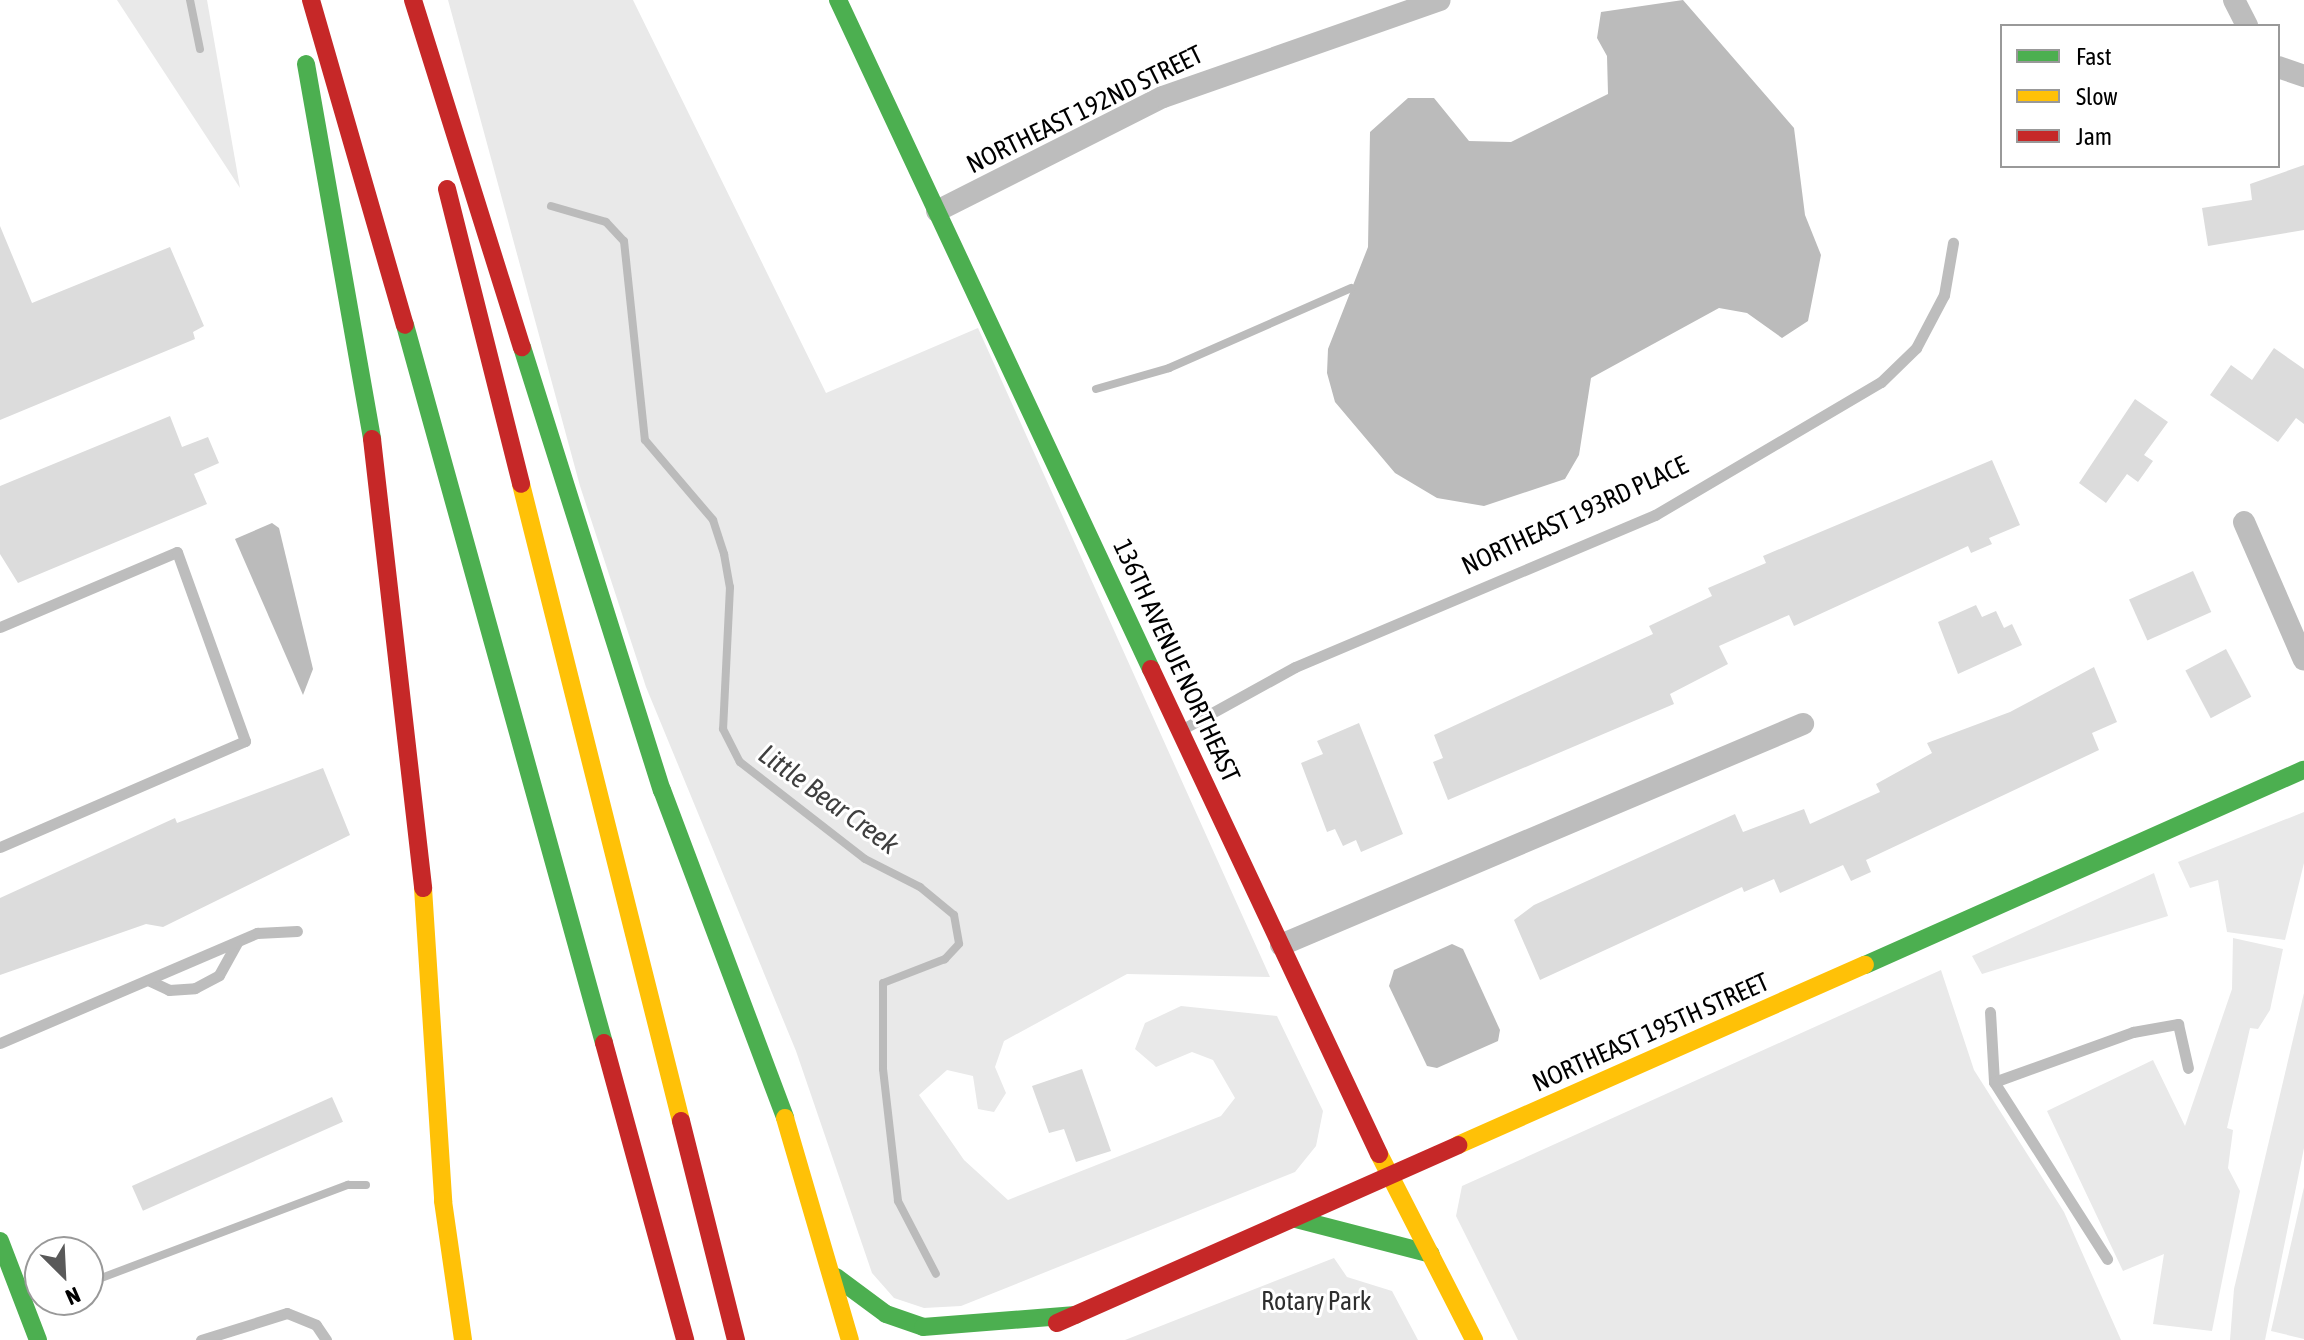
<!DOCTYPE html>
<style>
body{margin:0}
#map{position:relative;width:2304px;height:1340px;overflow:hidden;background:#fff;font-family:"Asap Condensed",sans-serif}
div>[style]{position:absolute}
.green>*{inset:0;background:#e9e9e9}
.water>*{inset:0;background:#bbb}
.stream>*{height:8px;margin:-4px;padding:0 4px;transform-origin:4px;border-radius:4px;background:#bbb}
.building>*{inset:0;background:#dcdcdc;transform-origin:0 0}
.lane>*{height:11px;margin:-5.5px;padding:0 5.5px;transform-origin:5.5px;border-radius:5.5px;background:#bdbdbd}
.street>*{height:22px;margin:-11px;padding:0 11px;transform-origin:11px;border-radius:11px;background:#bdbdbd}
.fast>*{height:18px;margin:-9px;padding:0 9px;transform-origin:9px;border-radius:9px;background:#4caf50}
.slow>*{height:18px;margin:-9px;padding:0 9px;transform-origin:9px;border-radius:9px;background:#ffc107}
.jam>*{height:18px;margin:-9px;padding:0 9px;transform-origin:9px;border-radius:9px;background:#c62828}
span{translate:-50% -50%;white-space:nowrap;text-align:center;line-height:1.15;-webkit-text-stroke:6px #fff;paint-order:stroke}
.street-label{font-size:26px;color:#000}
.park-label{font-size:26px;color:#2e2e2e}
.water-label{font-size:28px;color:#3f3f3f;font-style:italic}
.legend{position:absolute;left:2000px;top:24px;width:280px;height:144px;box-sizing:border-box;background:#fff;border:2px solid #999;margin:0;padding:10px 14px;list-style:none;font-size:24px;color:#000}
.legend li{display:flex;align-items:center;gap:16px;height:40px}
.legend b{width:40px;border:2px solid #999}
.north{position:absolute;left:24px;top:1236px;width:80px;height:80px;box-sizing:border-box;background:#fff;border:2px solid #999;border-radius:50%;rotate:156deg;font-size:22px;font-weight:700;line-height:32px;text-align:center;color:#000}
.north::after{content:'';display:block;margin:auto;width:28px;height:36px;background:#595959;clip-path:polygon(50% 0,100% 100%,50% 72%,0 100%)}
</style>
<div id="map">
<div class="green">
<i style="clip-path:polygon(117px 0,207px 0,240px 188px)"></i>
<i style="clip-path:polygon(448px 0,633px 0,826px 393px,978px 328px,1270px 977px,1127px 974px,1004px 1041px,995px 1067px,1006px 1093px,994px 1112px,978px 1109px,973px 1076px,947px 1070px,919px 1095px,964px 1160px,1008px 1200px,1221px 1116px,1235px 1098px,1213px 1060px,1192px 1052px,1156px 1067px,1135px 1049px,1145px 1023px,1181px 1006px,1277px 1016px,1323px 1111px,1316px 1146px,1295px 1172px,961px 1306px,924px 1308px,894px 1298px,872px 1273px,796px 1051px,646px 687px,580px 486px)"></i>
<i style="clip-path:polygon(2304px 812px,2304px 863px,2285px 940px,2227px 932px,2218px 880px,2190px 888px,2178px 862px)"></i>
<i style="clip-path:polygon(2154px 873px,2168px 916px,1982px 974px,1972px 956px)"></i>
<i style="clip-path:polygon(2233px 938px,2283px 949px,2270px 1010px,2258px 1029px,2250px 1028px,2227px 1128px,2233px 1130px,2228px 1168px,2240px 1191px,2212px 1331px,2153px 1324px,2164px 1254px,2123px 1271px,2047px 1111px,2153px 1060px,2185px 1126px,2232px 989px)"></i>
<i style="clip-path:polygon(1941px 970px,1974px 1070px,2064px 1212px,2121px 1340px,1518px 1340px,1456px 1216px,1462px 1186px)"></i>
<i style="clip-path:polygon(2304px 993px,2304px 1148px,2265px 1340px,2230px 1340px,2234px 1289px)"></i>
<i style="clip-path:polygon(2304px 1187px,2304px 1339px,2271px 1331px)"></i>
<i style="clip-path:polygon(1334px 1258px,1347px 1277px,1392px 1291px,1418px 1340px,1125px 1340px)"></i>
</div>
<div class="water">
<i style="clip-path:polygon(1683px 0,1794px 128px,1805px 215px,1821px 255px,1808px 321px,1782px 338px,1747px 313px,1719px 308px,1591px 378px,1579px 455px,1565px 479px,1484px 506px,1437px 498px,1395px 473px,1335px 402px,1327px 373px,1328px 349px,1368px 247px,1370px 132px,1408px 98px,1434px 98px,1469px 141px,1511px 142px,1608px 94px,1607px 56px,1597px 38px,1601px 12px)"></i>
<i style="clip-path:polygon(272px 523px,279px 528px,313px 669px,303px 695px,235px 539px)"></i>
<i style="clip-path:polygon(1452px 944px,1463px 949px,1500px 1030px,1498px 1041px,1437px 1068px,1427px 1066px,1389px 986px,1394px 970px)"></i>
</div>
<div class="stream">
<i style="left:190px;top:0;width:50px;rotate:78.5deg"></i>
<i style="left:551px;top:206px;width:57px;rotate:16.2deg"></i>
<i style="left:606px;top:222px;width:26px;rotate:47deg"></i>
<i style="left:624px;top:241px;width:200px;rotate:84deg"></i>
<i style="left:645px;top:440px;width:105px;rotate:49.6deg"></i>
<i style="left:713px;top:520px;width:36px;rotate:72deg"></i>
<i style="left:724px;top:554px;width:34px;rotate:80deg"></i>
<i style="left:730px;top:587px;width:142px;rotate:92.8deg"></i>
<i style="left:723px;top:729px;width:37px;rotate:63deg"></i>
<i style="left:740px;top:762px;width:158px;rotate:37.8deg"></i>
<i style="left:865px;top:859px;width:62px;rotate:27deg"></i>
<i style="left:920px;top:887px;width:44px;rotate:39.5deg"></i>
<i style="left:954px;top:915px;width:29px;rotate:80deg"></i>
<i style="left:959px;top:944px;width:21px;rotate:133deg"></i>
<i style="left:945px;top:959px;width:66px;rotate:158.8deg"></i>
<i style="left:883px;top:983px;width:86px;rotate:90deg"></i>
<i style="left:883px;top:1069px;width:133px;rotate:83.5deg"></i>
<i style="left:898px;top:1201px;width:82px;rotate:62.5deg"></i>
<i style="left:1096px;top:389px;width:76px;rotate:-16deg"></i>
<i style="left:1169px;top:368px;width:199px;rotate:-23.7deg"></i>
<i style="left:88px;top:1283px;width:278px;rotate:-20.7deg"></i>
<i style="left:348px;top:1185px;width:18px"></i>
</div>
<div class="building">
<i style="clip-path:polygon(2304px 165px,2304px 230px,2208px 246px,2202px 208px,2252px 200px,2250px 184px)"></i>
<i style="clip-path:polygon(0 226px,32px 303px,170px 247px,204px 326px,193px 332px,195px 339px,0 420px)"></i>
<i style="clip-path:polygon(2274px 348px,2304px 369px,2304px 424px,2296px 418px,2278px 442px,2210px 395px,2231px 365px,2252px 380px)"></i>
<i style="clip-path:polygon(2135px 399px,2168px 422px,2144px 455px,2153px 461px,2138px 482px,2127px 474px,2106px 503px,2079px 483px)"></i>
<i style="clip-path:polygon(170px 416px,182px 447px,208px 437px,219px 463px,194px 474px,207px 504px,18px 583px,0 554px,0 486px)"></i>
<i style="clip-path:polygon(1992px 460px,2020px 525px,1989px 538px,1992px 544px,1971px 553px,1968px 546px,1794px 626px,1789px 615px,1719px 646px,1728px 664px,1670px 694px,1674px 704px,1448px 800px,1433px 762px,1443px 758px,1434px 735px,1653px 634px,1649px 626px,1712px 596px,1708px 588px,1766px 563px,1763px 556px)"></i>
<i style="left:2193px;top:571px;width:45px;height:70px;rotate:66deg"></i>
<i style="clip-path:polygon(1976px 605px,1982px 617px,1996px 611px,2004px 628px,2012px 624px,2022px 645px,1958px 674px,1938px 622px)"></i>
<i style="left:2226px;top:649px;width:54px;height:46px;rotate:62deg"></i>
<i style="clip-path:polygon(2094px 667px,2117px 722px,2092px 733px,2099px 750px,1866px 860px,1871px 872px,1851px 881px,1843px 865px,1780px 893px,1774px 879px,1744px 892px,1742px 887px,1540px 980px,1514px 920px,1534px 905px,1735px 814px,1743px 832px,1804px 809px,1810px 824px,1880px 792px,1876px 784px,1932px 753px,1927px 743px,2010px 712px)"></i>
<i style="clip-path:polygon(1359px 723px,1403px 834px,1361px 852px,1356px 840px,1343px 846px,1335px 829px,1327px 832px,1301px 763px,1323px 754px,1317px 741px)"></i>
<i style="clip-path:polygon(323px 768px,350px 835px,163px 927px,146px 924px,0 975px,0 898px,175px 818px,177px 823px)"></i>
<i style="clip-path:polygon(1082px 1069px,1111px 1151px,1076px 1162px,1064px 1129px,1049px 1133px,1032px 1086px)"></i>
<i style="left:332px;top:1097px;width:27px;height:219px;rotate:66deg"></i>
</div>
<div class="lane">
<i style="left:0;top:627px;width:192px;rotate:-23deg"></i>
<i style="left:177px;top:552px;width:201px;rotate:70.2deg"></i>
<i style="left:245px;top:741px;width:267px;rotate:156.6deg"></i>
<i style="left:1181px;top:730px;width:130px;rotate:-28.9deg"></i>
<i style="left:1295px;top:667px;width:391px;rotate:-22.9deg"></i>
<i style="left:1655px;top:515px;width:262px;rotate:-30.5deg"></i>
<i style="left:1881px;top:382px;width:49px;rotate:-44.2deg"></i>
<i style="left:1916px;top:348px;width:60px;rotate:-62.2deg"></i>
<i style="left:1944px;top:295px;width:53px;rotate:-80.2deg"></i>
<i style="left:148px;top:980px;width:23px;rotate:25deg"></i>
<i style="left:169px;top:990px;width:26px;rotate:-4deg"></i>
<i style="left:195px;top:988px;width:27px;rotate:-28deg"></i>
<i style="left:219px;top:975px;width:38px;rotate:-61deg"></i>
<i style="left:1990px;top:1012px;width:70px;rotate:86.7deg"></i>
<i style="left:1994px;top:1082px;width:210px;rotate:57.4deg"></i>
<i style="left:0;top:1043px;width:280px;rotate:-23.2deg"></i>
<i style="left:257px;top:933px;width:40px;rotate:-2.9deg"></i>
<i style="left:1994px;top:1082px;width:148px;rotate:-19.8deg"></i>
<i style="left:2133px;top:1032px;width:46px;rotate:-10.1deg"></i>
<i style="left:2178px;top:1024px;width:45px;rotate:77.2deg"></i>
<i style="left:201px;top:1340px;width:90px;rotate:-17.4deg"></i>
<i style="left:287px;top:1313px;width:31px;rotate:22deg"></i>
<i style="left:316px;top:1325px;width:18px;rotate:56deg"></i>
</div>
<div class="street">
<i style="left:2234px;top:0;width:29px;rotate:63deg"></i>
<i style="left:2278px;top:67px;width:28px;rotate:19deg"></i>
<i style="left:937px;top:211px;width:253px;rotate:-26.8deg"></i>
<i style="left:1163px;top:97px;width:293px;rotate:-19.3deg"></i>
<i style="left:2244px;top:522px;width:150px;rotate:66.5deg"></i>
<i style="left:1281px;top:945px;width:567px;rotate:-22.95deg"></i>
</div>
<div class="fast">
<i style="left:838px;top:0;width:739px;rotate:64.93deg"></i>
<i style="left:306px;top:64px;width:381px;rotate:80deg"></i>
<i style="left:405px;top:325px;width:745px;rotate:74.51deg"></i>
<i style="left:522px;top:347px;width:465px;rotate:72.5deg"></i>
<i style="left:662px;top:790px;width:350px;rotate:69.4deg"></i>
<i style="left:1865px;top:965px;width:480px;rotate:-24deg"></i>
<i style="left:1296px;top:1219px;width:139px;rotate:14.5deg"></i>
<i style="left:0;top:1241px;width:106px;rotate:69deg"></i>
<i style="left:836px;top:1277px;width:62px;rotate:36.5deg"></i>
<i style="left:886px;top:1314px;width:39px;rotate:19deg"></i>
<i style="left:923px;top:1327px;width:153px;rotate:-4.5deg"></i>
</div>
<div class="slow">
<i style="left:521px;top:484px;width:657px;rotate:75.9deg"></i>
<i style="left:423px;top:888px;width:314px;rotate:86.3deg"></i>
<i style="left:443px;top:1201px;width:140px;rotate:81.8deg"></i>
<i style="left:785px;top:1118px;width:231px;rotate:73.7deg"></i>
<i style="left:1458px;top:1145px;width:445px;rotate:-23.9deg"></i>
<i style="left:1379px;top:1154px;width:209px;rotate:62.9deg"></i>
</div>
<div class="jam">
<i style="left:311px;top:0;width:338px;rotate:73.9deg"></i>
<i style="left:413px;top:0;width:364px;rotate:72.6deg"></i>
<i style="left:447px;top:189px;width:304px;rotate:75.9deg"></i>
<i style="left:372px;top:439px;width:452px;rotate:83.5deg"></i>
<i style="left:1151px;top:669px;width:536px;rotate:64.82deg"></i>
<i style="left:604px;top:1043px;width:308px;rotate:74.7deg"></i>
<i style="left:681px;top:1121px;width:226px;rotate:75.9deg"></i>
<i style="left:1057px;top:1323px;width:439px;rotate:-23.9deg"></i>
</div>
<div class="street-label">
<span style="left:1085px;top:110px;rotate:-26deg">NORTHEAST 192ND STREET</span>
<span style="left:1575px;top:516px;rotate:-25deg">NORTHEAST 193RD PLACE</span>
<span style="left:1176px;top:661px;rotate:65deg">136TH AVENUE NORTHEAST</span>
<span style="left:1651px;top:1033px;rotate:-24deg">NORTHEAST 195TH STREET</span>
</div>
<div class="park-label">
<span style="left:1316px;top:1302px">Rotary Park</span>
</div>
<div class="water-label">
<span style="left:829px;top:799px;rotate:36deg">Little Bear Creek</span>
</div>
<ul class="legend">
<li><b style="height:10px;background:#4caf50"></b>Fast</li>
<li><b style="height:10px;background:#ffc107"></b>Slow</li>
<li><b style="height:10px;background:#c62828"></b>Jam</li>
</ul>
<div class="north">N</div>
</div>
